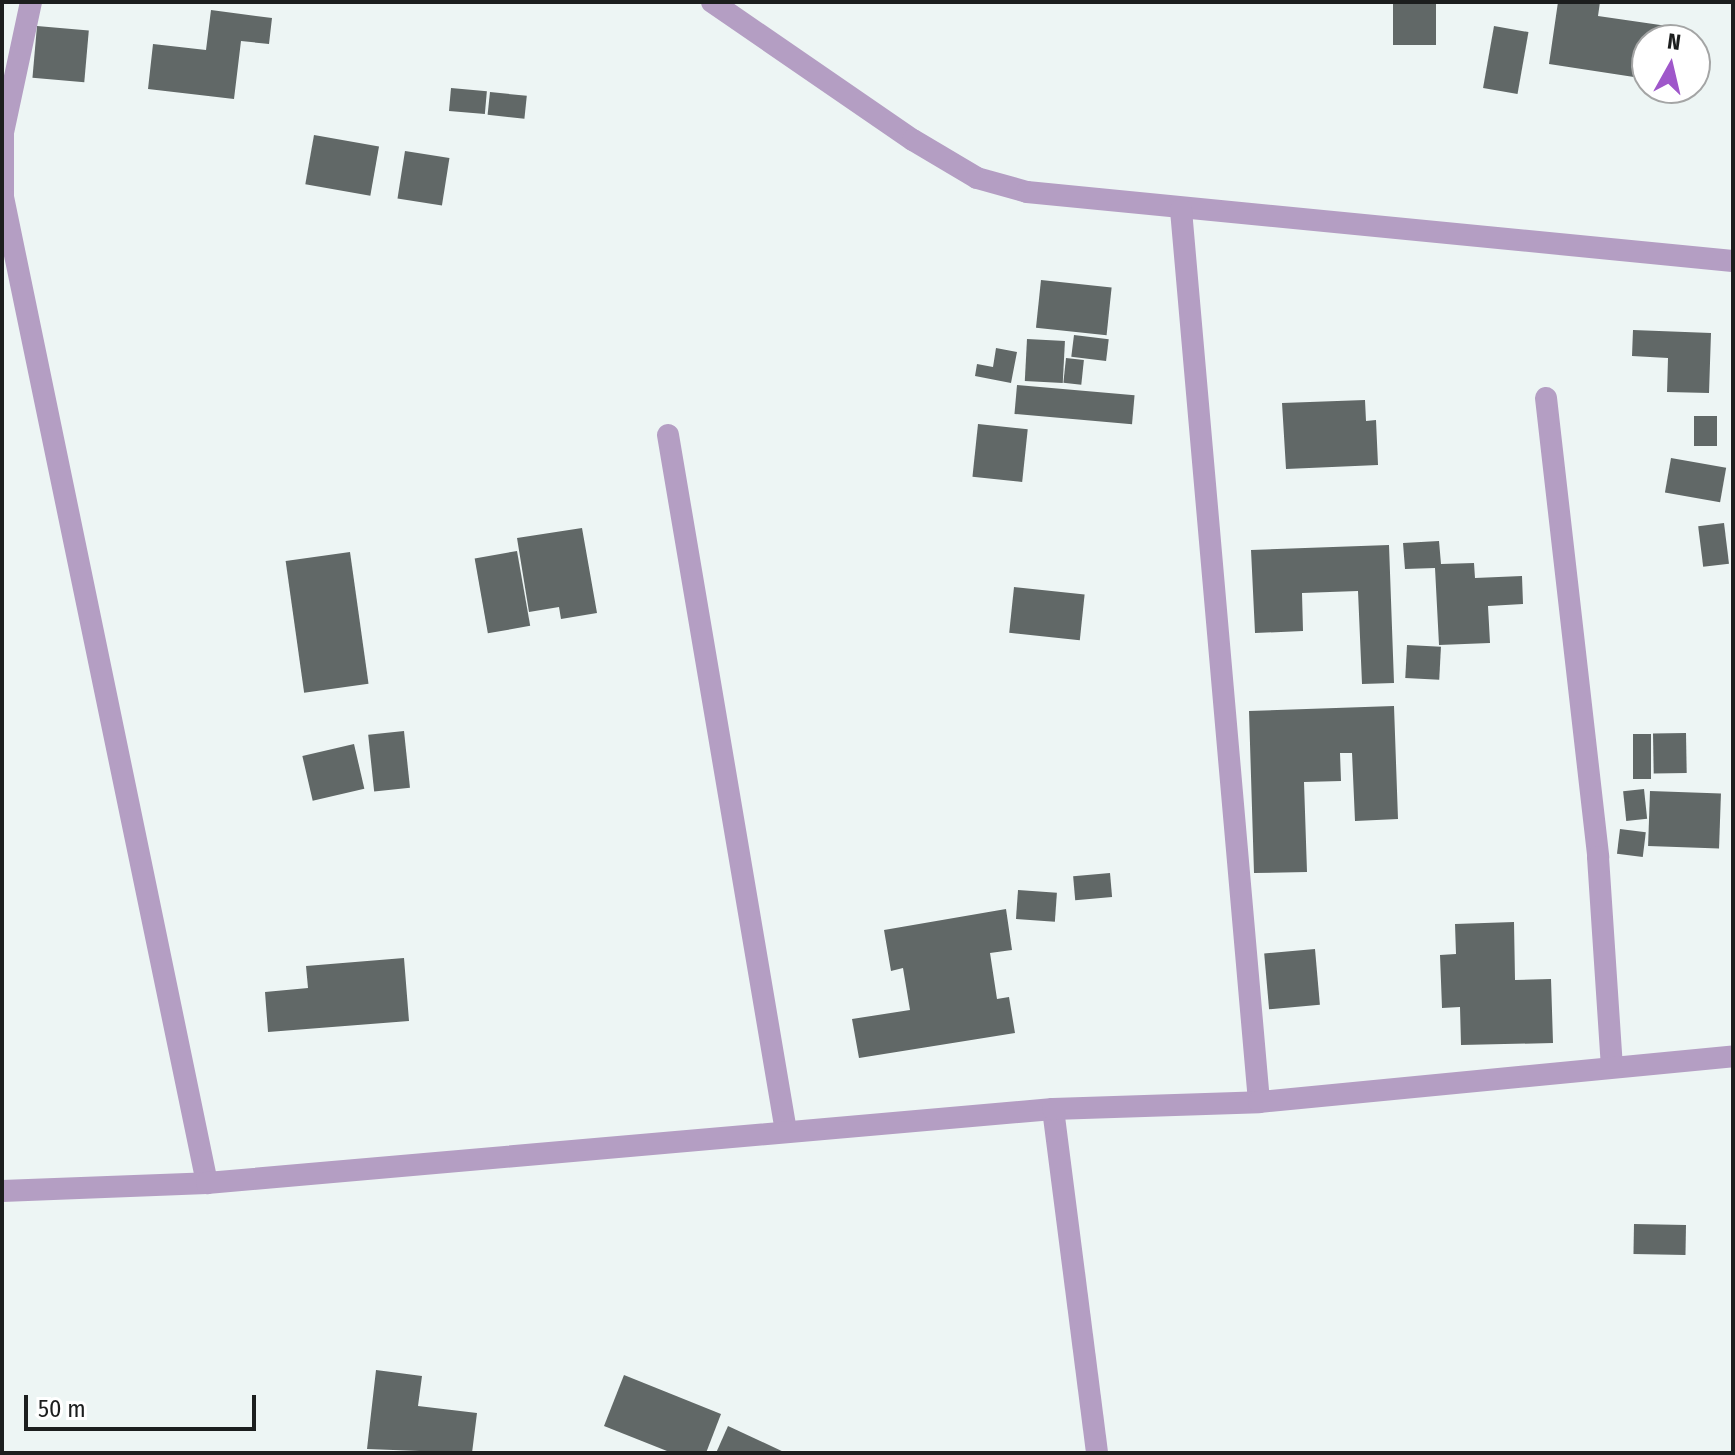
<!DOCTYPE html>
<style>
body{margin:0}
#map{position:relative;width:1735px;height:1455px;overflow:hidden;background:#edf5f4;font-family:"Fira Sans Condensed",sans-serif}
div>[style]{position:absolute}
.building>*{inset:0;background:#616867;transform-origin:0 0}
.minor>*{height:22px;margin:-11px;padding:0 11px;transform-origin:11px;border-radius:11px;background:#b49ec3}
.tertiary>*{height:22px;margin:-11px;padding:0 11px;transform-origin:11px;border-radius:11px;background:#b49ec3}
span{translate:-50% -50%;white-space:nowrap;text-align:center;line-height:1.15;-webkit-text-stroke:8px #fff;paint-order:stroke}
.frame{position:absolute;inset:0;border:4px solid #1c1e1e;pointer-events:none}
.north{position:absolute;left:1631px;top:24px;width:80px;height:80px;box-sizing:border-box;background:#fff;border:2px solid #a4a5a5;border-radius:50%;rotate:8deg;font-size:22px;font-weight:700;line-height:32px;text-align:center;color:#1c1e1e}
.north::after{content:'';display:block;margin:auto;width:28px;height:36px;background:#9f57ca;clip-path:polygon(50% 0,100% 100%,50% 72%,0 100%)}
.scale{position:absolute;left:24px;top:1395px;width:232px;height:36px;box-sizing:border-box;border:4px solid #1c1e1e;border-top:0;padding-left:10px;font-size:24px;line-height:28px;white-space:nowrap;color:#1c1e1e;-webkit-text-stroke:6px #fff;paint-order:stroke}
</style>
<div id="map">
<div class="building">
<i style="left:1393px;top:2px;width:43px;height:43px"></i>
<i style="clip-path:polygon(1558px 2px,1600px 2px,1598px 16px,1674px 27px,1672px 40px,1647px 40px,1647px 79px,1549px 64px)"></i>
<i style="clip-path:polygon(211px 10px,272px 18px,269px 44px,241px 41px,234px 99px,148px 89px,153px 44px,206px 50px)"></i>
<i style="left:37px;top:26px;width:52px;height:52px;rotate:5deg"></i>
<i style="left:1494px;top:26px;width:35px;height:63px;rotate:10deg"></i>
<i style="left:451px;top:88px;width:36px;height:23px;rotate:5deg"></i>
<i style="left:490px;top:92px;width:37px;height:23px;rotate:6deg"></i>
<i style="left:314px;top:135px;width:66px;height:50px;rotate:10deg"></i>
<i style="left:405px;top:151px;width:45px;height:48px;rotate:9deg"></i>
<i style="left:1041px;top:280px;width:71px;height:48px;rotate:6deg"></i>
<i style="clip-path:polygon(1633px 330px,1711px 333px,1709px 393px,1667px 392px,1668px 358px,1632px 356px)"></i>
<i style="left:1074px;top:335px;width:35px;height:22px;rotate:7deg"></i>
<i style="left:1027px;top:339px;width:38px;height:42px;rotate:3deg"></i>
<i style="clip-path:polygon(996px 348px,1017px 352px,1011px 383px,975px 376px,977px 364px,993px 367px)"></i>
<i style="left:1066px;top:358px;width:18px;height:25px;rotate:6deg"></i>
<i style="left:1017px;top:385px;width:118px;height:29px;rotate:5deg"></i>
<i style="clip-path:polygon(1365px 400px,1366px 421px,1376px 420px,1378px 465px,1286px 469px,1282px 403px)"></i>
<i style="left:1694px;top:416px;width:23px;height:30px"></i>
<i style="left:978px;top:424px;width:50px;height:53px;rotate:6deg"></i>
<i style="left:1671px;top:458px;width:56px;height:35px;rotate:10deg"></i>
<i style="left:1724px;top:523px;width:41px;height:26px;rotate:83deg"></i>
<i style="clip-path:polygon(582px 528px,597px 613px,561px 619px,559px 607px,529px 612px,517px 538px)"></i>
<i style="clip-path:polygon(1439px 541px,1441px 564px,1474px 563px,1475px 578px,1522px 576px,1523px 604px,1488px 606px,1490px 643px,1439px 645px,1435px 568px,1405px 569px,1403px 543px)"></i>
<i style="clip-path:polygon(1389px 545px,1394px 683px,1362px 684px,1358px 591px,1302px 593px,1303px 631px,1255px 633px,1251px 550px)"></i>
<i style="left:517px;top:551px;width:76px;height:43px;rotate:80deg"></i>
<i style="left:350px;top:552px;width:133px;height:65px;rotate:82deg"></i>
<i style="left:1014px;top:587px;width:71px;height:46px;rotate:6deg"></i>
<i style="left:1407px;top:645px;width:34px;height:33px;rotate:3deg"></i>
<i style="clip-path:polygon(1394px 706px,1398px 819px,1355px 821px,1352px 753px,1340px 753px,1341px 781px,1304px 782px,1307px 872px,1254px 873px,1249px 711px)"></i>
<i style="left:404px;top:731px;width:57px;height:36px;rotate:84deg"></i>
<i style="left:1686px;top:733px;width:40px;height:33px;rotate:89deg"></i>
<i style="left:1651px;top:734px;width:45px;height:18px;rotate:90deg"></i>
<i style="left:354px;top:744px;width:46px;height:53px;rotate:77deg"></i>
<i style="left:1644px;top:789px;width:30px;height:21px;rotate:84deg"></i>
<i style="left:1650px;top:791px;width:71px;height:55px;rotate:2deg"></i>
<i style="left:1620px;top:829px;width:26px;height:25px;rotate:7deg"></i>
<i style="left:1110px;top:873px;width:24px;height:37px;rotate:85deg"></i>
<i style="left:1018px;top:890px;width:39px;height:29px;rotate:4deg"></i>
<i style="clip-path:polygon(1006px 909px,1012px 950px,990px 953px,997px 999px,1009px 997px,1015px 1033px,859px 1058px,852px 1019px,910px 1010px,903px 968px,891px 971px,884px 930px)"></i>
<i style="clip-path:polygon(1514px 922px,1515px 980px,1551px 979px,1553px 1043px,1461px 1045px,1460px 1007px,1442px 1008px,1440px 955px,1456px 954px,1455px 924px)"></i>
<i style="left:1315px;top:949px;width:56px;height:51px;rotate:85deg"></i>
<i style="clip-path:polygon(404px 958px,409px 1021px,268px 1032px,265px 992px,308px 988px,306px 966px)"></i>
<i style="left:1634px;top:1224px;width:52px;height:30px;rotate:1deg"></i>
<i style="clip-path:polygon(376px 1370px,422px 1376px,418px 1406px,477px 1413px,472px 1453px,367px 1449px)"></i>
<i style="clip-path:polygon(624px 1375px,721px 1414px,706px 1453px,672px 1453px,604px 1426px)"></i>
<i style="clip-path:polygon(728px 1426px,786px 1453px,716px 1453px)"></i>
</div>
<div class="minor">
<i style="left:31px;top:2px;width:134px;rotate:102.1deg"></i>
<i style="left:3px;top:133px;width:64px;rotate:90deg"></i>
<i style="left:3px;top:197px;width:1007px;rotate:78.31deg"></i>
<i style="left:712px;top:2px;width:244px;rotate:34.5deg"></i>
<i style="left:913px;top:140px;width:74px;rotate:30.7deg"></i>
<i style="left:977px;top:178px;width:52px;rotate:15.6deg"></i>
<i style="left:1027px;top:192px;width:709px;rotate:5.58deg"></i>
<i style="left:1181px;top:210px;width:895px;rotate:85deg"></i>
<i style="left:1546px;top:398px;width:462px;rotate:83.5deg"></i>
<i style="left:1598px;top:857px;width:210px;rotate:86.2deg"></i>
<i style="left:668px;top:435px;width:706px;rotate:80.38deg"></i>
<i style="left:1053px;top:1109px;width:347px;rotate:82.7deg"></i>
</div>
<div class="tertiary">
<i style="left:2px;top:1191px;width:205px;rotate:-2.2deg"></i>
<i style="left:207px;top:1183px;width:849px;rotate:-5deg"></i>
<i style="left:1053px;top:1109px;width:206px;rotate:-1.9deg"></i>
<i style="left:1259px;top:1102px;width:476px;rotate:-5.5deg"></i>
</div>
<div class="frame"></div>
<div class="north">N</div>
<div class="scale">50 m</div>
</div>
